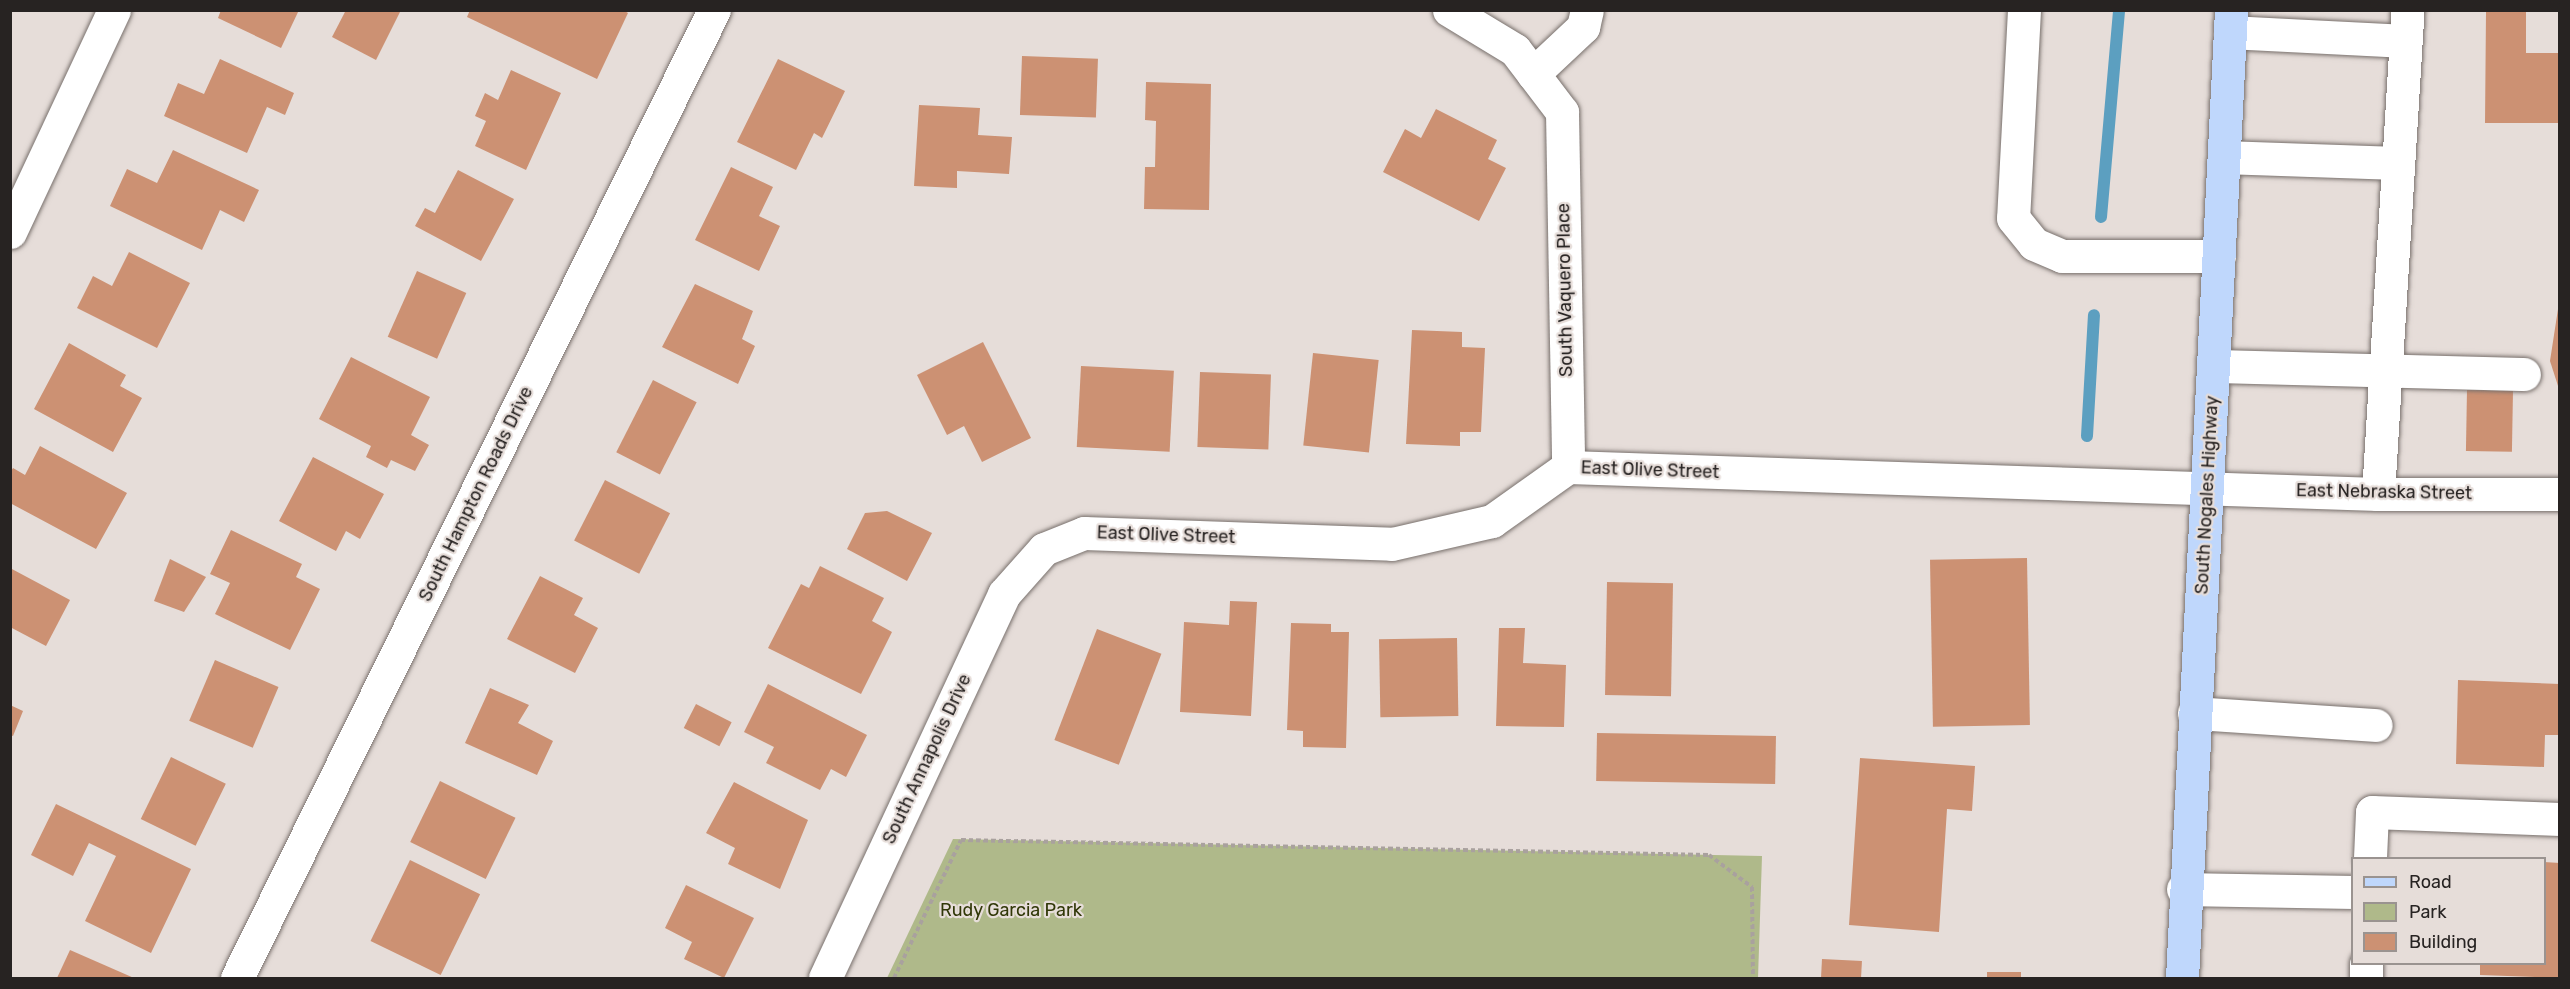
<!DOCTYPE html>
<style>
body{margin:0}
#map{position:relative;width:2570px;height:989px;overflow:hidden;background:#e6ddd9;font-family:Rubik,sans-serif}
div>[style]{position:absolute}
.green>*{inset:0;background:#afb98a}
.stream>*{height:12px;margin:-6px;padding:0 6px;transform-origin:6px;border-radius:6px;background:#5c9fc0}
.building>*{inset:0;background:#cc9173;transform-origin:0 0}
.path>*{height:4px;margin-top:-2px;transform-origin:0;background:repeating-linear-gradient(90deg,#a9a19e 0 4.5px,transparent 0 7.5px)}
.roads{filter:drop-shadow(0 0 2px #78706c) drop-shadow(0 0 2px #78706c)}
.minor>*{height:33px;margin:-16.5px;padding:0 16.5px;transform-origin:16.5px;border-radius:16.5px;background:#fff}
.major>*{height:33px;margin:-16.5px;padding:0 16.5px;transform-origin:16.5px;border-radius:16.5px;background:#bfd7fc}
span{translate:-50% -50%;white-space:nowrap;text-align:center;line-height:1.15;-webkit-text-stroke:4.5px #e6ddd9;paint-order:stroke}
.street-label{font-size:18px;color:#272322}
.park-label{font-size:18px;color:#313808}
.frame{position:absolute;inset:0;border:12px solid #272322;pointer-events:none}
.legend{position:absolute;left:2351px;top:857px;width:195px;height:108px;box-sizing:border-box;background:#e6ddd9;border:2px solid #9a9390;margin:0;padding:8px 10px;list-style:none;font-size:18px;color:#272322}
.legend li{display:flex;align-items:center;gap:12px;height:30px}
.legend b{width:30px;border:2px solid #9a9390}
</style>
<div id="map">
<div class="green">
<i style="clip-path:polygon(953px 839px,1762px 856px,1758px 978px,887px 978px)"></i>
</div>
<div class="stream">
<i style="left:2101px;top:217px;width:208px;rotate:-85deg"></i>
<i style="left:2087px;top:436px;width:121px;rotate:-86.7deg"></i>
</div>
<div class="building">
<i style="clip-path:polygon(221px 10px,299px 10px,281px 48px,218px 18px)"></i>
<i style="clip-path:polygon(346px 10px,401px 10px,376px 60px,332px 37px)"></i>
<i style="clip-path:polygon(470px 10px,623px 10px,628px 13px,597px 79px,467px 17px)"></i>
<i style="clip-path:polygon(2486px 12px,2526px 12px,2526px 53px,2560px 53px,2560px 123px,2485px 123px)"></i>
<i style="left:1022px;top:56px;width:76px;height:59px;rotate:2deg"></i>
<i style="clip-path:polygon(220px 59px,294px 93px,285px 115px,267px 107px,247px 153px,164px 116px,178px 83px,204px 94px)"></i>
<i style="clip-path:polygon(778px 59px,845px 91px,822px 138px,814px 133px,796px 170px,737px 142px)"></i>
<i style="clip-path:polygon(511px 70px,561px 93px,526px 170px,475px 146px,486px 121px,475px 116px,485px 93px,498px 100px)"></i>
<i style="clip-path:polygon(1146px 82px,1211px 84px,1209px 210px,1144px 209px,1145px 167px,1155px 167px,1156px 121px,1145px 120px)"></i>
<i style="clip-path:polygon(919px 105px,980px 108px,978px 135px,1012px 137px,1009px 174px,957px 171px,957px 188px,914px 186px)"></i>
<i style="clip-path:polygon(1436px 109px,1497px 140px,1488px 159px,1506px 168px,1479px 221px,1383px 172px,1405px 129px,1421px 138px)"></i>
<i style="clip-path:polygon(173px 150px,259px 190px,244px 222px,220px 210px,202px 250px,110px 206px,127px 169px,157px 183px)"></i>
<i style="clip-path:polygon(731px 167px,773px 187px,759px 216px,780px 226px,759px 271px,695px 240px)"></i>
<i style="clip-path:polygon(458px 170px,514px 199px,481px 261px,415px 226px,425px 208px,435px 213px)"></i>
<i style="clip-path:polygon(129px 252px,190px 283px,157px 348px,77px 308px,93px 276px,112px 286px)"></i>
<i style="left:417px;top:271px;width:54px;height:72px;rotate:24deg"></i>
<i style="clip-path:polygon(695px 284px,753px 311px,742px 339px,755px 346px,738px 384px,662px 347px)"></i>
<i style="clip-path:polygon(2560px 296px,2560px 389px,2559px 389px,2550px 361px)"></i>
<i style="clip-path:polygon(1412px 330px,1462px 332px,1462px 347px,1485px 348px,1481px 432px,1460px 432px,1460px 446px,1406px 444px)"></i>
<i style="clip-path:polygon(983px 342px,1031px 438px,982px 462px,964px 426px,947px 435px,917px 375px)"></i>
<i style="clip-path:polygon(69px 343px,126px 375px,120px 386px,142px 398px,113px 452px,34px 409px)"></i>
<i style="left:1313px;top:353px;width:66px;height:93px;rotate:6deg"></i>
<i style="clip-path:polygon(351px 357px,430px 397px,411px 435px,429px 445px,415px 471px,391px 460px,387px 468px,366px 457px,371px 446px,319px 419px)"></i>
<i style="left:1081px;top:366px;width:93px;height:81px;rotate:3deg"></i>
<i style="left:1200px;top:372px;width:71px;height:75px;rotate:2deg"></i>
<i style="left:653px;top:380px;width:49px;height:81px;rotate:27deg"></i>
<i style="left:2467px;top:390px;width:46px;height:61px;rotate:1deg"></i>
<i style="clip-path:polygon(40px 446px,127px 493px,96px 549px,10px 503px,10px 473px,13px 468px,25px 475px)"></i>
<i style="clip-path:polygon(313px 457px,384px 494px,360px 539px,346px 531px,336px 551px,279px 521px)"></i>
<i style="left:605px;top:480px;width:73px;height:68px;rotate:27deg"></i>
<i style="clip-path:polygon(887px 511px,932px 533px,907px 581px,847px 549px,865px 513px)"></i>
<i style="clip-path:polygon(231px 530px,302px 564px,296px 577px,320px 589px,290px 650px,215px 614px,230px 583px,210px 574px)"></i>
<i style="left:2027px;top:558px;width:167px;height:97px;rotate:89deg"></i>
<i style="clip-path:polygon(170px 559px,206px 577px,184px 612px,154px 601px)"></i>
<i style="clip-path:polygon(820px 566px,884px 598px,872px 621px,892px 632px,861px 694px,768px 648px,801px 584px,809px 588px)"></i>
<i style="clip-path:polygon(10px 568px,70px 600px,46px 646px,10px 627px)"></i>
<i style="clip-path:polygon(540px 576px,583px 598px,574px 615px,598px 628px,575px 673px,507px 639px)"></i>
<i style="left:1607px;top:582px;width:66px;height:113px;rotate:1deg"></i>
<i style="clip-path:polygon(1230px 601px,1257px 602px,1251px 716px,1180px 712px,1184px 622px,1229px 625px)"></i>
<i style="clip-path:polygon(1291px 623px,1331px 624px,1331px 632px,1349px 632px,1346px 748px,1303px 747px,1303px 731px,1287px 730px)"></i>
<i style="clip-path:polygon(1499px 628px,1525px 628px,1523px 663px,1566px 665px,1564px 727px,1496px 726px)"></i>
<i style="left:1097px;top:629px;width:69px;height:119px;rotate:21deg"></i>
<i style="left:1457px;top:638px;width:78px;height:78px;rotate:89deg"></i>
<i style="left:215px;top:660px;width:69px;height:66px;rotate:23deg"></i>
<i style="clip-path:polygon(2458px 680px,2560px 684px,2560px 735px,2545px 735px,2544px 767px,2456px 764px)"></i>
<i style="clip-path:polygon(768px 684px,867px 735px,846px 777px,831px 769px,820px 790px,766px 763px,774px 747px,744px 732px)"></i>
<i style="clip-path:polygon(490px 688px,529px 705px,518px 723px,553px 741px,537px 775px,465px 743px)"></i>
<i style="left:696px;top:704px;width:40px;height:27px;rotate:27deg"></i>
<i style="clip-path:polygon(10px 705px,23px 711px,13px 736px,10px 735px)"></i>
<i style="left:1597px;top:733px;width:179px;height:48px;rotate:1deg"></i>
<i style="left:171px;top:757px;width:61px;height:69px;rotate:26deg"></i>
<i style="clip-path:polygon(1860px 758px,1975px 766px,1972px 811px,1947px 809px,1939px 932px,1849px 925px)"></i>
<i style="left:440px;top:781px;width:84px;height:68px;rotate:26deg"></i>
<i style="clip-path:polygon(734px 782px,808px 820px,780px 889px,728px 864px,735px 848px,706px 833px)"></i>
<i style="clip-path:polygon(56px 804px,191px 869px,151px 953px,85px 921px,116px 856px,89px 843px,73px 876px,31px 855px)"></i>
<i style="left:410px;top:860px;width:78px;height:90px;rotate:26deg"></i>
<i style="clip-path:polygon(2544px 862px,2560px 863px,2560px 978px,2480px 975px,2480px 964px,2544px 964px)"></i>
<i style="clip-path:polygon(686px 885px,754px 918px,724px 978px,684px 959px,692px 942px,665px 928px)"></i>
<i style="clip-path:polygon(70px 950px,134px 978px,57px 978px)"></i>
<i style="left:1822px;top:959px;width:40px;height:19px;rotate:3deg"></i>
<i style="left:1987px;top:972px;width:34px;height:6px"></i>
</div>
<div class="path">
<i style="left:894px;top:978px;width:153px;rotate:-64.1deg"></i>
<i style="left:961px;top:840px;width:748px;rotate:1.15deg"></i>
<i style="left:1709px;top:855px;width:54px;rotate:36.7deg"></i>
<i style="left:1752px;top:887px;width:91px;rotate:89.4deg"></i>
</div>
<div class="roads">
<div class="minor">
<i style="left:1449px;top:10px;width:77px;rotate:31.2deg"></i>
<i style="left:1515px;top:50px;width:78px;rotate:52.8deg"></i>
<i style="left:1562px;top:112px;width:355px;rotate:89deg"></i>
<i style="left:2024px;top:10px;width:208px;rotate:93deg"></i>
<i style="left:2013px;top:218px;width:33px;rotate:51deg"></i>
<i style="left:2034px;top:244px;width:30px;rotate:23deg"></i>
<i style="left:2062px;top:256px;width:157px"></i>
<i style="left:2230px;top:32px;width:175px;rotate:2.9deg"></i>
<i style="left:1533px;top:74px;width:69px;rotate:-43.2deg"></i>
<i style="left:1583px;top:27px;width:17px;rotate:-77deg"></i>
<i style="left:2224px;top:157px;width:172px;rotate:2deg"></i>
<i style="left:10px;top:232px;width:245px;rotate:-64.9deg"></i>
<i style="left:2214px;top:366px;width:310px;rotate:1.5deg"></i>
<i style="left:2378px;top:494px;width:485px;rotate:-86.5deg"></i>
<i style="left:2194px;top:713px;width:182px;rotate:3.8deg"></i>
<i style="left:2370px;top:858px;width:46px;rotate:-87.5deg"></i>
<i style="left:2372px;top:812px;width:188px;rotate:2.1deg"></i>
<i style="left:2183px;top:889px;width:169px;rotate:1deg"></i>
<i style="left:237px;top:978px;width:1079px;rotate:-63.77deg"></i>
<i style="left:825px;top:978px;width:424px;rotate:-65deg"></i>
<i style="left:1004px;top:594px;width:60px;rotate:-48.4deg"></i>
<i style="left:1044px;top:549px;width:43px;rotate:-21.8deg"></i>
<i style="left:1084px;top:533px;width:308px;rotate:2deg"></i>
<i style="left:1392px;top:544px;width:103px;rotate:-13deg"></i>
<i style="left:1492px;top:521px;width:93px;rotate:-35.4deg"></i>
<i style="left:1568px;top:467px;width:810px;rotate:1.91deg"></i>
<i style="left:2378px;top:494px;width:182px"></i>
<i style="left:2366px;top:978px;width:14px;rotate:-90deg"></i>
</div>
<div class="major">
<i style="left:2182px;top:978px;width:969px;rotate:-87.1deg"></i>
</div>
</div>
<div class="street-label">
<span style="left:1565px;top:290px;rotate:-91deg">South Vaquero Place</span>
<span style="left:1650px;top:470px;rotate:2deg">East Olive Street</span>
<span style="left:2384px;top:492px;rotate:1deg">East Nebraska Street</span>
<span style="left:476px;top:494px;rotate:-64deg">South Hampton Roads Drive</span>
<span style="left:2207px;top:495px;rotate:-87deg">South Nogales Highway</span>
<span style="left:1166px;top:535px;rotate:2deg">East Olive Street</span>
<span style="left:927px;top:759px;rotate:-65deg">South Annapolis Drive</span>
</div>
<div class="park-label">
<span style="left:1011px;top:910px">Rudy Garcia Park</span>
</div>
<div class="frame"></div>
<ul class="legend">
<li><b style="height:8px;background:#bfd7fc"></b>Road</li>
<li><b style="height:16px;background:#afb98a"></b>Park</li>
<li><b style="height:16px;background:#cc9173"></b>Building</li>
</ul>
</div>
